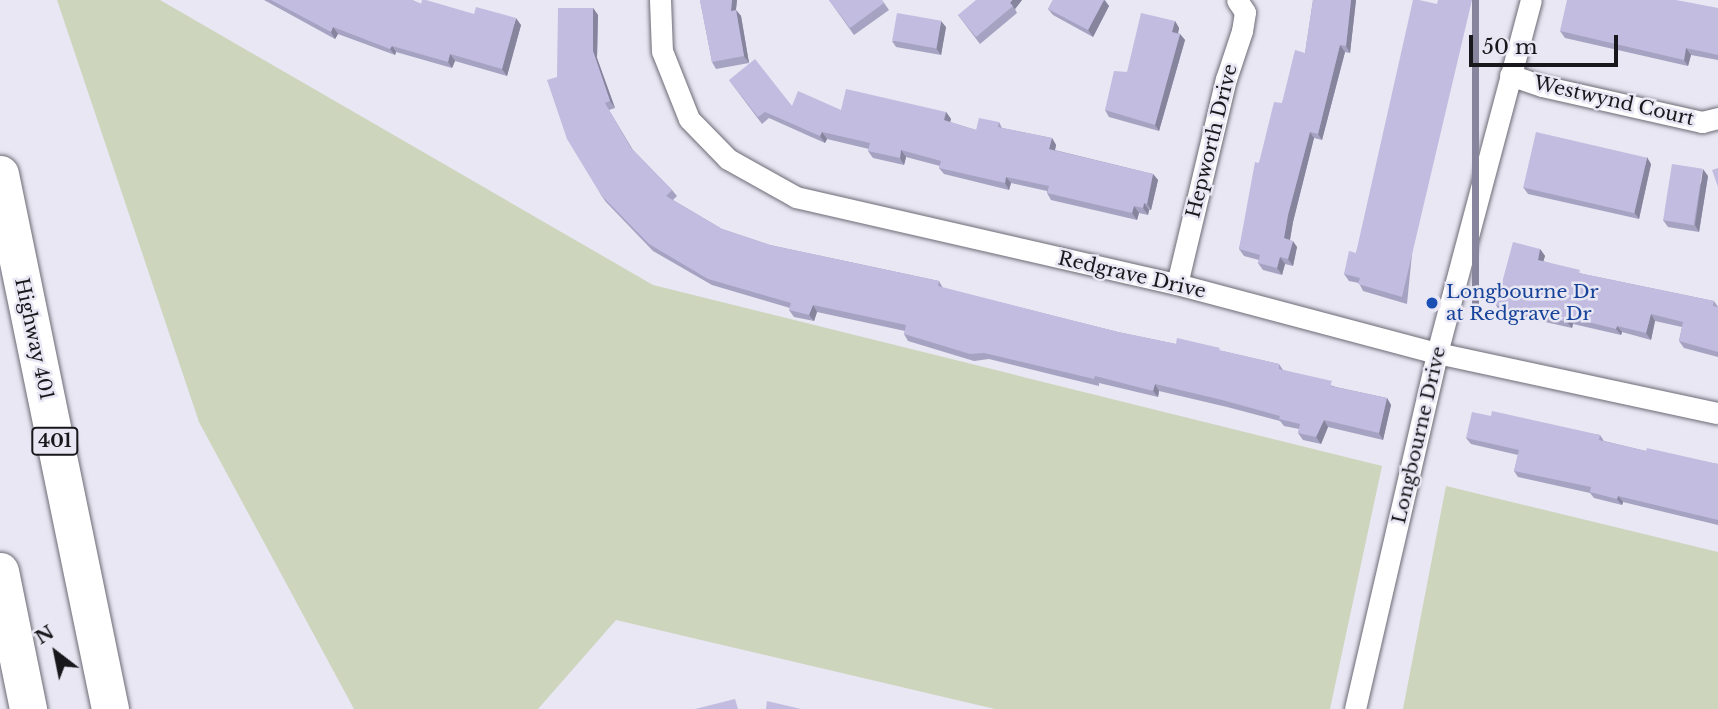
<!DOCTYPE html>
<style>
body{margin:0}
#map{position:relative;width:1718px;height:709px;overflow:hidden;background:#e8e7f3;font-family:"Libre Baskerville",serif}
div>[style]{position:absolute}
.green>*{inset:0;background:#cdd5bd}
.roads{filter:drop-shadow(0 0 2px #6d6b76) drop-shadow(0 0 2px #6d6b76)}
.minor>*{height:21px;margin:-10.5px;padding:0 10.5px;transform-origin:10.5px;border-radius:10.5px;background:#fff}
.motorway>*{height:37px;margin:-18.5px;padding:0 18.5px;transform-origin:18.5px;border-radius:18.5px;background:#fff}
.wall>*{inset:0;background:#a6a2c1}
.shaded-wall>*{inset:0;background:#87849d;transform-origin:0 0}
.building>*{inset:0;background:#c1bce0;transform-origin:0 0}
.dots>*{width:19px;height:19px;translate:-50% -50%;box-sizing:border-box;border:4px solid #e8e7f3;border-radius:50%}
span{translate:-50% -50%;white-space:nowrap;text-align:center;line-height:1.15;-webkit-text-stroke:5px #e8e7f3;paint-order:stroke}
.shield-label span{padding:2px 5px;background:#e8e7f3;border:2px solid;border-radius:5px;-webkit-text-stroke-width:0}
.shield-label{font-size:18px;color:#18181c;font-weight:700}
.street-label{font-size:19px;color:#18181c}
.transit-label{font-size:19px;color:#164399}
.left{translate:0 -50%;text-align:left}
.north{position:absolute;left:21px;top:618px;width:70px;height:70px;-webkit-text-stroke:5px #e8e7f3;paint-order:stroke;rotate:328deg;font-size:19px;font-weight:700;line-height:28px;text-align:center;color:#18181c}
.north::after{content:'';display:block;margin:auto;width:24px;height:32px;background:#18181c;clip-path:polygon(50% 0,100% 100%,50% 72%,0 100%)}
.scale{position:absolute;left:1469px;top:35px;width:149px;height:32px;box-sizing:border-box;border:4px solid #18181c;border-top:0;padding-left:9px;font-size:21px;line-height:24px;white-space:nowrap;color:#18181c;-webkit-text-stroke:5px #e8e7f3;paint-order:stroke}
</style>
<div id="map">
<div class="green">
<i style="clip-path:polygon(57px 0,160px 0,653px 285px,1382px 466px,1330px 709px,995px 709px,616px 620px,538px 709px,354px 709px,199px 422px)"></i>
<i style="clip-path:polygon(1446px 486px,1718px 552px,1718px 709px,1403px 709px)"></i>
</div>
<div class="roads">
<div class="minor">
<i style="left:660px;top:0;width:51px;rotate:87.8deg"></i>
<i style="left:662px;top:51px;width:73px;rotate:68.3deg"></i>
<i style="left:689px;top:119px;width:56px;rotate:45.7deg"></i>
<i style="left:728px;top:159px;width:78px;rotate:29.2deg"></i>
<i style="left:796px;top:197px;width:391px;rotate:12.9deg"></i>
<i style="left:1177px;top:284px;width:269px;rotate:14.9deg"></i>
<i style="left:1437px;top:353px;width:287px;rotate:12.1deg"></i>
<i style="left:1510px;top:75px;width:34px;rotate:19deg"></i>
<i style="left:1542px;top:86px;width:164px;rotate:12.7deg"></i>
<i style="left:1702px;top:122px;width:16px;rotate:-14deg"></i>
<i style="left:1177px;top:284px;width:211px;rotate:-76.6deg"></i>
<i style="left:1226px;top:79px;width:51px;rotate:-71.6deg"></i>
<i style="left:1242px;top:31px;width:19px;rotate:-81deg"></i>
<i style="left:1245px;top:12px;width:14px;rotate:-124deg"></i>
<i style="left:1355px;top:709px;width:365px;rotate:-77deg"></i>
<i style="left:1437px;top:353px;width:365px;rotate:-75.1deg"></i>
</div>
<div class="motorway">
<i style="left:0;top:174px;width:546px;rotate:78.38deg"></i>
<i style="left:0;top:571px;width:141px;rotate:78.5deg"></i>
</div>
</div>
<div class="wall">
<i style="clip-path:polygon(264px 0,412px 0,421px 4px,521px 25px,507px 76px,455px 61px,452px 68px,396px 52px,395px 55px,338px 34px,335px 39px)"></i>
<i style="clip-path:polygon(700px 0,737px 0,736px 10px,741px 16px,749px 63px,716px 69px,712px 62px)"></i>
<i style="clip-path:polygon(829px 0,882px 0,889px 10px,854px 35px)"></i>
<i style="clip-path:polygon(1022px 0,1015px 9px,1017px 13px,980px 44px,958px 15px)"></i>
<i style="clip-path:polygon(1053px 0,1105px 0,1109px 6px,1093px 37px,1053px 15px,1048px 9px)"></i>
<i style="clip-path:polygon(1313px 0,1356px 0,1350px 53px,1345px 52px,1322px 140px,1314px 138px,1293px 222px,1290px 240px,1297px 247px,1293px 266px,1285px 264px,1282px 275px,1263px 270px,1258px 263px,1259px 260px,1244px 256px,1239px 249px,1259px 163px,1282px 103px,1305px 53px)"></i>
<i style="clip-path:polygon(1437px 4px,1407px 304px,1363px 291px,1359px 283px,1349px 281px,1344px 274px,1356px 253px)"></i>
<i style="clip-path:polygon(593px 8px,598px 15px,597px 58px,615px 108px,609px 110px,633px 150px,672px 190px,677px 196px,673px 200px,722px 229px,770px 245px,939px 281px,943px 288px,1118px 332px,1176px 344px,1222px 351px,1279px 364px,1283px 370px,1336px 387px,1387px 398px,1391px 405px,1383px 440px,1328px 427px,1321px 444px,1303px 440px,1298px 433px,1299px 429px,1284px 426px,1280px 421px,1227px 407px,1159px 391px,1158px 397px,1099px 383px,1099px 386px,989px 359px,974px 361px,908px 341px,904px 334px,905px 331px,817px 312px,814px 321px,794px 317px,789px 310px,790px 308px,712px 285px,653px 251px,606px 202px,601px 195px,557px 77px)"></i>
<i style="clip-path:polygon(1718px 8px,1718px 60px,1691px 55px,1688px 66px,1565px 38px,1560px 31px)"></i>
<i style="clip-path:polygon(1175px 21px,1179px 28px,1178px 33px,1180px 34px,1185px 40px,1159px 131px,1109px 117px,1105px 110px,1127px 72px)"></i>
<i style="clip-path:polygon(946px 27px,941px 55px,896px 47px,892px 41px)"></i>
<i style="clip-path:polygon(729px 80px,792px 106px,841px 110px,946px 112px,951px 119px,950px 122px,976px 130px,999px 122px,1002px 128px,1052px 138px,1056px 145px,1055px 150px,1153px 174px,1158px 180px,1151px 210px,1149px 210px,1148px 215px,1139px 213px,1137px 220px,1051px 200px,1047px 193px,1047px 191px,1011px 183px,1009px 190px,944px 174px,939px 168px,940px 166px,906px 157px,904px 165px,873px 158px,868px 151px,869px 149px,827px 139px,825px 143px,769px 118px,762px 124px)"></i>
<i style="clip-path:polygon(1651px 164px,1639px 219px,1528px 194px,1523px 187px)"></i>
<i style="clip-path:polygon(1708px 176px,1699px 232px,1668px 227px,1663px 220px)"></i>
<i style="clip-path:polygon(1540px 249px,1545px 256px,1543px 261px,1583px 274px,1714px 301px,1718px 307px,1718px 357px,1684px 348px,1679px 341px,1682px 327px,1655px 321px,1651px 340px,1622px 332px,1621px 335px,1573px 324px,1572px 328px,1500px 312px,1496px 305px)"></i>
<i style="clip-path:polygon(1491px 416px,1600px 435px,1604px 441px,1646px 451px,1718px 464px,1718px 525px,1623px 502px,1622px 505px,1594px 498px,1590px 493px,1518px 477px,1514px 471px,1518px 455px,1471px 444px,1466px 438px)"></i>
</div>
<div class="shaded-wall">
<i style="clip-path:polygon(732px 0,737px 0,735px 17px,731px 11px)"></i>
<i style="clip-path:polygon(1012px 0,1022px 0,1015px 9px,1010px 3px)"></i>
<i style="clip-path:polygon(1104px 0,1109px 6px,1093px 37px,1088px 30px)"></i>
<i style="clip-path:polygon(1351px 0,1356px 0,1350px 53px,1346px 46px)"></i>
<i style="left:1472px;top:0;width:7px;height:305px"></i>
<i style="clip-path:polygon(593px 8px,598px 15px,597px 58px,615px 108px,610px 101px,593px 51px)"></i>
<i style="clip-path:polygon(736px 10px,741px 16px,749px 63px,744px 56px)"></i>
<i style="clip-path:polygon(516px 18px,521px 25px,507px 76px,502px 69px)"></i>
<i style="clip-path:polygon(941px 21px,946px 27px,941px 55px,936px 48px)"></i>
<i style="clip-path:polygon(1175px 21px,1179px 28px,1177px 39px,1172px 32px)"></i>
<i style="clip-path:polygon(333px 27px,338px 34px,335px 39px,331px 32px)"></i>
<i style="clip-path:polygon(1180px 34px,1185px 40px,1159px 131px,1155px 125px)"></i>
<i style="clip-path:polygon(1340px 45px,1345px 52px,1322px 140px,1318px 134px)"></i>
<i style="clip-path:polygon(392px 46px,396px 52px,395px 55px,390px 49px)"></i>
<i style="clip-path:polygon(1686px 48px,1691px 55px,1688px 66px,1684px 60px)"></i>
<i style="clip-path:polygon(450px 54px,455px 61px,452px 68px,448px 62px)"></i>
<i style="clip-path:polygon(946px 112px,951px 119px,949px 127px,944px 120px)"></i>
<i style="clip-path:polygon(822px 132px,827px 139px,825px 143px,820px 136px)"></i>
<i style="clip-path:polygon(1310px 132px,1314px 138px,1293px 222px,1289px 245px,1284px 238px,1288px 215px)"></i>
<i style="clip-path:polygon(1052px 138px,1056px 145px,1054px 155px,1049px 149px)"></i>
<i style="clip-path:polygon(901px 150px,906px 157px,904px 165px,900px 158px)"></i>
<i style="clip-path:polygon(1647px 157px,1651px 164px,1639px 219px,1634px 212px)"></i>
<i style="clip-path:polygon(1703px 169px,1708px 176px,1699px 232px,1695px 225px)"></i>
<i style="clip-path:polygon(1153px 174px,1158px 180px,1151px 210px,1147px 204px)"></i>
<i style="clip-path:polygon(1006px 177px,1011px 183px,1009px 190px,1005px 183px)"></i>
<i style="clip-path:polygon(1144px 203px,1149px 210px,1148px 215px,1143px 208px)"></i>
<i style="clip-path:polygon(1134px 206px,1139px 213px,1137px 220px,1132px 213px)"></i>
<i style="clip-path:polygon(1293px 241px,1297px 247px,1293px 266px,1288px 259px)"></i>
<i style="clip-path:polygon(1540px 249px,1545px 256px,1542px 266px,1538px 260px)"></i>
<i style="clip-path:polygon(1280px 257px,1285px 264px,1282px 275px,1277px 268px)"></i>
<i style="clip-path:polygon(813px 305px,817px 312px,814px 321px,809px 315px)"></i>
<i style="clip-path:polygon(1651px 314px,1655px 321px,1651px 340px,1646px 333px)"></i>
<i style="clip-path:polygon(1568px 317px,1573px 324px,1572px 328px,1567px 322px)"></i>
<i style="clip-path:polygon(1617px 326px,1622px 332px,1621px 335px,1616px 329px)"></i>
<i style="clip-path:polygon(1155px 384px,1159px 391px,1158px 397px,1153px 391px)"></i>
<i style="clip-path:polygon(1387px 398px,1391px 405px,1383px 440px,1379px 433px)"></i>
<i style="clip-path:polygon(1324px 420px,1328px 427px,1321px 444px,1316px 437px)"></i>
<i style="clip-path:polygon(1618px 496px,1623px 502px,1622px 505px,1617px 499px)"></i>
</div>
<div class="building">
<i style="clip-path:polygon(271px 0,412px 0,421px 4px,422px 0,426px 0,474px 14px,476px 7px,516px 18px,502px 69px,450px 54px,448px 62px,392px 46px,390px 49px,333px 27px,331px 32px)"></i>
<i style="clip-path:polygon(700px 0,732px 0,731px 11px,736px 10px,744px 56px,712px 62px)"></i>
<i style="clip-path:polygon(829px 0,882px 0,884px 3px,850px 28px)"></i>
<i style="clip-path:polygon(976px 0,1012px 0,1010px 3px,1013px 6px,976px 37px,958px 15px)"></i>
<i style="clip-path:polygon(1053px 0,1104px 0,1088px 30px,1048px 9px)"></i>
<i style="clip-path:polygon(1313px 0,1351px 0,1346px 46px,1340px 45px,1318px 134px,1310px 132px,1288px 215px,1284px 238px,1293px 241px,1288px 259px,1280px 257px,1277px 268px,1258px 263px,1260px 255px,1239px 249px,1255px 162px,1259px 163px,1274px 102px,1282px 103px,1295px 50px,1305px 53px)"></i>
<i style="clip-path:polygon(1413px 0,1419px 0,1437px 4px,1438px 0,1472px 0,1402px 297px,1358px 284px,1360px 278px,1344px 274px,1349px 251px,1356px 253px)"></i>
<i style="clip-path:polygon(1567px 0,1676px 0,1718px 8px,1718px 55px,1686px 48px,1684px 60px,1560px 31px)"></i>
<i style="clip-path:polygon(558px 8px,593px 8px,593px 51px,610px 101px,605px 103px,631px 148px,672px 190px,666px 196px,722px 229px,770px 245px,939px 281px,938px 286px,1118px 332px,1176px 344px,1177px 338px,1220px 348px,1219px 350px,1279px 364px,1279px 369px,1332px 381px,1330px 386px,1387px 398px,1379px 433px,1324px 420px,1316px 437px,1298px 433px,1300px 424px,1279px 419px,1280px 416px,1222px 400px,1155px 384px,1153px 391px,1095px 376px,1094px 379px,984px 353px,970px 354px,904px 334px,906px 325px,813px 305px,809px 315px,789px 310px,791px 303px,708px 279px,649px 244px,601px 195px,567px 139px,547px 80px,557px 77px)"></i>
<i style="left:897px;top:13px;width:45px;height:28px;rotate:10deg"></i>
<i style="clip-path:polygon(1141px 13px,1175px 21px,1172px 32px,1180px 34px,1155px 125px,1105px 110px,1114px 71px,1127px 72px)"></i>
<i style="clip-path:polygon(755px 59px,792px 106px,798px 91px,841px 110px,846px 89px,946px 112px,944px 120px,976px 130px,979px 118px,999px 122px,998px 127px,1052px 138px,1049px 149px,1153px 174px,1147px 204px,1144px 203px,1143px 208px,1134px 206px,1132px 213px,1047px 193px,1049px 186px,1006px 177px,1005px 183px,939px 168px,941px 161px,901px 150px,900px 158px,868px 151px,870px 143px,822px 132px,820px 136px,765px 112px,758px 117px,729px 80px)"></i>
<i style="left:1536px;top:132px;width:114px;height:57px;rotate:13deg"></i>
<i style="left:1672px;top:164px;width:31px;height:57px;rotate:9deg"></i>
<i style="clip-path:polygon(1718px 168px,1718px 187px,1712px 170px)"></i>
<i style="clip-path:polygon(1513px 242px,1540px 249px,1538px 260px,1580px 270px,1579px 273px,1714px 301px,1713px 306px,1718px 307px,1718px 352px,1679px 341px,1683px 322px,1651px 314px,1646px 333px,1617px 326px,1616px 329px,1568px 317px,1567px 322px,1496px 305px)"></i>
<i style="clip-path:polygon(1492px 411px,1600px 435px,1599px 440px,1646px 451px,1647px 448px,1718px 464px,1718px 520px,1618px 496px,1617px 499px,1590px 492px,1591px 487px,1514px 471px,1519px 450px,1466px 438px,1472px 412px,1491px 416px)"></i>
<i style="clip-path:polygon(735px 699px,738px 709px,695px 709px)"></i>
<i style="clip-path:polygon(767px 701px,801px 709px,766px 709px)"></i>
</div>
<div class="dots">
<i style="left:1432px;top:303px;background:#1a4fb4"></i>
</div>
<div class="shield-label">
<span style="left:55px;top:441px">401</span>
</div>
<div class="street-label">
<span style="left:1614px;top:101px;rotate:13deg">Westwynd Court</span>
<span style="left:1212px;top:141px;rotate:-76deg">Hepworth Drive</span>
<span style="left:1132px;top:275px;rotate:13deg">Redgrave Drive</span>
<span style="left:34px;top:339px;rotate:78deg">Highway 401</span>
<span style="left:1419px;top:435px;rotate:-77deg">Longbourne Drive</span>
</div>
<div class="transit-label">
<span class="left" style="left:1446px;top:303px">Longbourne Dr<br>at Redgrave Dr</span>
</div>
<div class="north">N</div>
<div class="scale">50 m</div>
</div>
